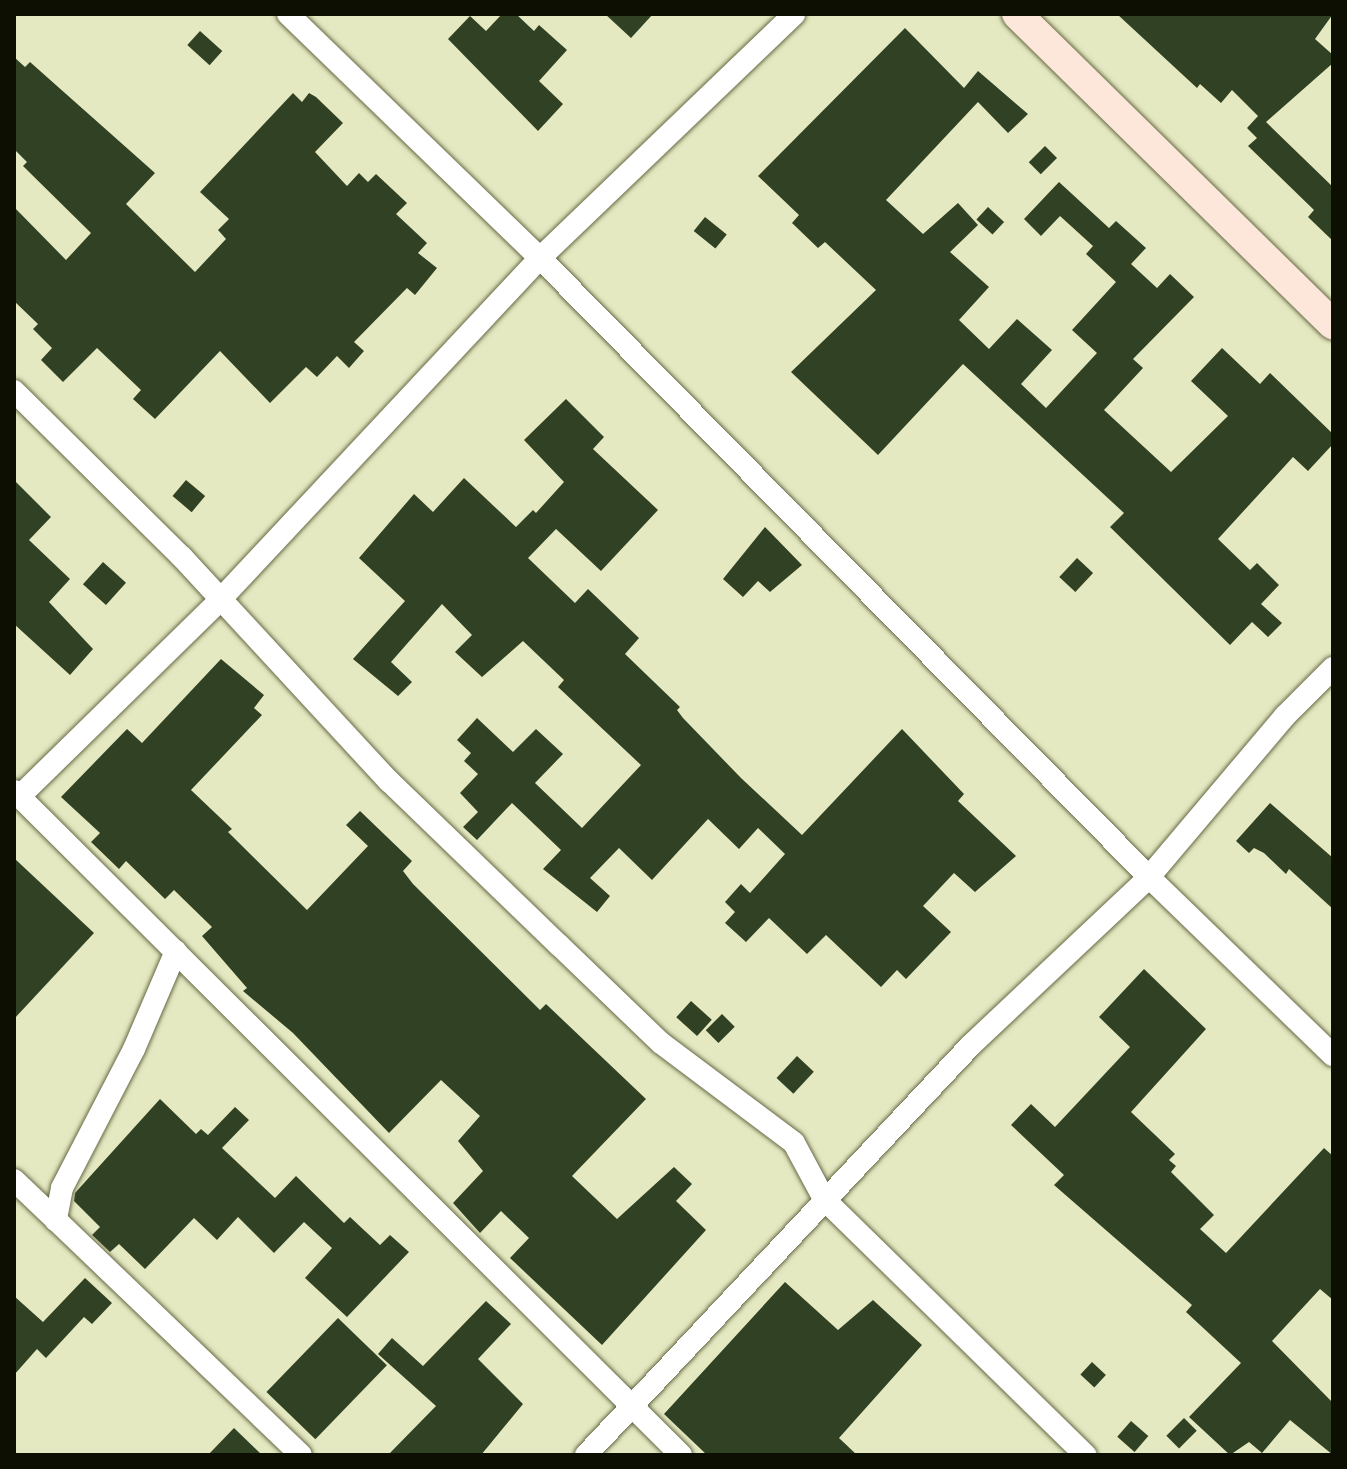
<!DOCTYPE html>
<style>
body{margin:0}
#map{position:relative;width:1347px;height:1469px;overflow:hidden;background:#e5e9c1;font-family:Helvetica,sans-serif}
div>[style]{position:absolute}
.building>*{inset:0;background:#314123;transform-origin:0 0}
.roads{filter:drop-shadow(0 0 2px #666945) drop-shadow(0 0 2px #666945)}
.street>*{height:22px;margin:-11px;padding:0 11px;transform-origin:11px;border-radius:11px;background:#fff}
.secondary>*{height:30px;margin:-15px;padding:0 15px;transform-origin:15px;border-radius:15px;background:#fde7da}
span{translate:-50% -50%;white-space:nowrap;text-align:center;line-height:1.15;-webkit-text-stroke:8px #fff;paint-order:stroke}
.frame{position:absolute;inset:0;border:16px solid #0e0f03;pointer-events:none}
</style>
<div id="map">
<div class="building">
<i style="clip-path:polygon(502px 14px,516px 14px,534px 31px,539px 25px,567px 50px,539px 81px,563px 104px,538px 131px,448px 39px,470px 16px,486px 31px)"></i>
<i style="clip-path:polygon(605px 14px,653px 14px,631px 38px)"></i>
<i style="clip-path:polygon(1117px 14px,1333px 14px,1315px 39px,1333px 55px,1333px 63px,1266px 122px,1333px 187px,1333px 241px,1308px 217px,1314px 210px,1248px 146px,1257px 138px,1247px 128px,1258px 116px,1232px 90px,1221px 103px,1200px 84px,1197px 88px)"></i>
<i style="clip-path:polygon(905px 28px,964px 88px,978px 71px,1028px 114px,1008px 133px,978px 102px,886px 200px,923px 234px,958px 203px,978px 225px,950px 252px,989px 287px,959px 320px,989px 349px,1017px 319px,1052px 350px,1021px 384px,1046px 408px,1097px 353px,1072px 330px,1116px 282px,1086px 254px,1093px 246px,1060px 216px,1041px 236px,1024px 219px,1059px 182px,1109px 228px,1116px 221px,1146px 248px,1131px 264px,1157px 288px,1170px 274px,1194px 297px,1133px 359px,1143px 368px,1104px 410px,1171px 472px,1228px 416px,1191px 381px,1222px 348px,1260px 384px,1270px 373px,1333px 434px,1333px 444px,1308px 471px,1293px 457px,1218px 539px,1250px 570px,1257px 563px,1279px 585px,1261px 604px,1282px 623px,1268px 637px,1252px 622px,1230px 645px,1110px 527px,1124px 513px,963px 364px,878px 455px,791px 372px,876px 290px,825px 242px,818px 248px,792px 223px,799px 215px,758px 176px)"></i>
<i style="left:200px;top:31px;width:30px;height:19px;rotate:42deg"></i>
<i style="clip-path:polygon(14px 57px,25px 67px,30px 62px,155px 173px,126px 204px,195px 272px,226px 239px,218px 230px,229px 219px,200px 192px,293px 93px,302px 102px,309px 93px,316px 97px,343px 123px,315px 152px,347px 186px,359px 173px,368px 182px,376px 174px,407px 203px,396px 214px,427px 243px,418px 253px,437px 268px,415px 295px,407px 288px,354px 342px,364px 351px,349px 368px,337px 356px,317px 377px,306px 367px,270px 403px,220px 351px,155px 419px,133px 399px,141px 390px,97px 348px,63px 382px,41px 360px,52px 348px,33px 329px,38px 324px,14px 301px,14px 207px,66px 260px,91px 233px,23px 166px,27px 162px,14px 149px)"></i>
<i style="left:1045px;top:146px;width:17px;height:23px;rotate:45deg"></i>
<i style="left:988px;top:207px;width:22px;height:17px;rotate:43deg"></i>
<i style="left:705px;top:217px;width:28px;height:18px;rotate:39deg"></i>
<i style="clip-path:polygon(566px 399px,604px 437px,593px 449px,658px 510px,601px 571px,556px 529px,528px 558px,575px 603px,588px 589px,639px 638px,625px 654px,680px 707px,677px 710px,683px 718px,741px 778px,802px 835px,902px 729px,964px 794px,958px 801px,1016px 856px,975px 892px,954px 873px,923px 906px,951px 932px,906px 979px,897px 970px,881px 987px,826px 935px,807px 954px,769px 918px,746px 942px,725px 923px,735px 912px,725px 902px,741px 884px,750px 893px,785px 854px,758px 828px,739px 849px,708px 819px,652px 880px,619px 848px,590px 878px,610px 896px,597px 912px,543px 869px,561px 850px,512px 803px,477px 840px,463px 827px,478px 812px,460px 793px,478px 774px,464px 761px,471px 753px,457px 740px,477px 718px,513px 752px,536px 729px,563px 754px,535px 783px,582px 828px,641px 765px,558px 687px,564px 680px,523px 641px,482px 677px,455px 652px,472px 635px,442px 604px,391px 662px,412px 682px,398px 696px,353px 659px,405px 601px,359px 558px,414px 494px,433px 512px,464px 478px,516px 527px,533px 510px,536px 513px,564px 482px,524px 440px)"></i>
<i style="clip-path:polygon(14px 480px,51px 517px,29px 540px,70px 579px,49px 602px,93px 649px,70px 675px,14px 624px)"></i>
<i style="left:186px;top:480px;width:25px;height:21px;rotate:40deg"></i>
<i style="clip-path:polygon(765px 527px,802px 565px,770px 592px,758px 581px,743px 597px,723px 579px)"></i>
<i style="left:1077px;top:558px;width:22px;height:26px;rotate:43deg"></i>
<i style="left:103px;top:562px;width:31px;height:30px;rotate:42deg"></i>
<i style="clip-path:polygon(221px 659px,264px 695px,254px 708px,262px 715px,191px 790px,232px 829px,228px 832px,307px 910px,368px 846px,346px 825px,360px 811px,412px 861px,403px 871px,413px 884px,540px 1010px,546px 1004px,646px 1099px,572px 1176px,617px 1219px,674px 1167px,692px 1184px,676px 1201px,706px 1230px,602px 1345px,510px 1258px,529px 1238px,501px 1211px,480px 1233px,453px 1203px,483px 1171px,458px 1141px,480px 1116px,441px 1080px,389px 1133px,293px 1033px,243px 991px,247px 988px,202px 936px,212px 927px,174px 890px,165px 899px,126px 861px,119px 869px,91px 842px,100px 833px,61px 797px,127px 729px,142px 743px)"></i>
<i style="clip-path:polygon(1270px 803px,1333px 858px,1333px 909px,1289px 869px,1286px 874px,1264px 853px,1254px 848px,1249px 853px,1236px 841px)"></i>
<i style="clip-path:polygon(14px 858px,94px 933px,14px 1019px)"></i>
<i style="clip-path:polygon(1144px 969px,1206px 1029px,1131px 1112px,1175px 1154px,1169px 1160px,1176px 1166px,1171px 1172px,1214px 1215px,1200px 1229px,1226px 1253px,1324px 1148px,1333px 1156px,1333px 1300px,1320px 1289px,1272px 1341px,1333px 1403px,1333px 1455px,1290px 1420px,1262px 1453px,1249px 1442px,1230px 1455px,1189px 1417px,1241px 1363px,1186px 1312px,1192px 1305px,1054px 1185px,1064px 1175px,1011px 1125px,1031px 1104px,1055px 1127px,1130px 1047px,1099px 1017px)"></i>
<i style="left:691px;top:1001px;width:28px;height:22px;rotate:42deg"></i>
<i style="left:722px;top:1014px;width:18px;height:23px;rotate:45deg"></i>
<i style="left:797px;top:1056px;width:23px;height:30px;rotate:43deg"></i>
<i style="clip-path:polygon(160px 1099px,196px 1134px,201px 1129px,208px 1135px,235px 1107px,249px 1120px,222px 1148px,275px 1198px,296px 1176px,344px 1223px,350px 1217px,380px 1245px,390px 1235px,409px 1252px,347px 1317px,305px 1278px,332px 1248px,304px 1222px,274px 1253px,238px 1217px,217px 1240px,194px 1218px,145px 1269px,119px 1244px,110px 1252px,92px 1235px,100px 1227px,74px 1201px,75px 1193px)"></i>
<i style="clip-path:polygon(85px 1278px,112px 1303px,92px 1324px,84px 1317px,46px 1358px,37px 1349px,14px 1375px,14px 1296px,43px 1322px)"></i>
<i style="clip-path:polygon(785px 1282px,838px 1330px,873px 1300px,922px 1345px,839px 1438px,857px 1455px,707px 1455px,664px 1414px)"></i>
<i style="clip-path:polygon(486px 1301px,511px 1324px,478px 1359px,523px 1404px,481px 1455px,388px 1455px,436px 1406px,378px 1354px,392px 1338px,423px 1366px)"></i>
<i style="left:338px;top:1318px;width:68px;height:103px;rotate:44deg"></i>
<i style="left:1092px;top:1362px;width:19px;height:17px;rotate:43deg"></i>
<i style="left:1184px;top:1418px;width:18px;height:25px;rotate:45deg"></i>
<i style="left:1131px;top:1421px;width:23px;height:21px;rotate:41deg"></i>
<i style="clip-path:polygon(234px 1428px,262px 1455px,208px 1455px)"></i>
</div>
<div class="roads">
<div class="street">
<i style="left:288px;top:14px;width:351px;rotate:44.1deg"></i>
<i style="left:540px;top:258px;width:868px;rotate:45.47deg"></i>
<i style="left:1149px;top:877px;width:256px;rotate:44.1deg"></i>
<i style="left:14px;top:391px;width:236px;rotate:44.7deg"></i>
<i style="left:182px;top:557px;width:305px;rotate:47.3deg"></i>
<i style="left:389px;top:781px;width:236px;rotate:44deg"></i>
<i style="left:559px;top:945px;width:141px;rotate:43.9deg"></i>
<i style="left:661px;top:1043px;width:166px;rotate:36.9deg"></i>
<i style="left:794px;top:1143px;width:64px;rotate:61.8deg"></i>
<i style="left:824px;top:1199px;width:366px;rotate:44.4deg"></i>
<i style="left:14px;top:791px;width:941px;rotate:44.87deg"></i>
<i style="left:20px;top:796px;width:279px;rotate:-44.4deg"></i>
<i style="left:219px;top:601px;width:470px;rotate:-46.9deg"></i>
<i style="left:540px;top:258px;width:352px;rotate:-43.8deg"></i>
<i style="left:176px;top:951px;width:107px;rotate:113.2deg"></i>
<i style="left:134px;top:1049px;width:157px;rotate:117.4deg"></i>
<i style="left:62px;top:1188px;width:33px;rotate:101deg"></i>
<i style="left:56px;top:1220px;width:339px;rotate:43.8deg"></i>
<i style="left:14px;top:1180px;width:58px;rotate:43.6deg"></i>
<i style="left:586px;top:1455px;width:562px;rotate:-46.8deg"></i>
<i style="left:971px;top:1045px;width:245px;rotate:-43.3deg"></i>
<i style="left:1149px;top:877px;width:211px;rotate:-49.8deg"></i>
<i style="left:1285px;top:716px;width:68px;rotate:-45deg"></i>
</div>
<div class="secondary">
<i style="left:1017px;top:14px;width:443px;rotate:44.5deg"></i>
</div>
</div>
<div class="frame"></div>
</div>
